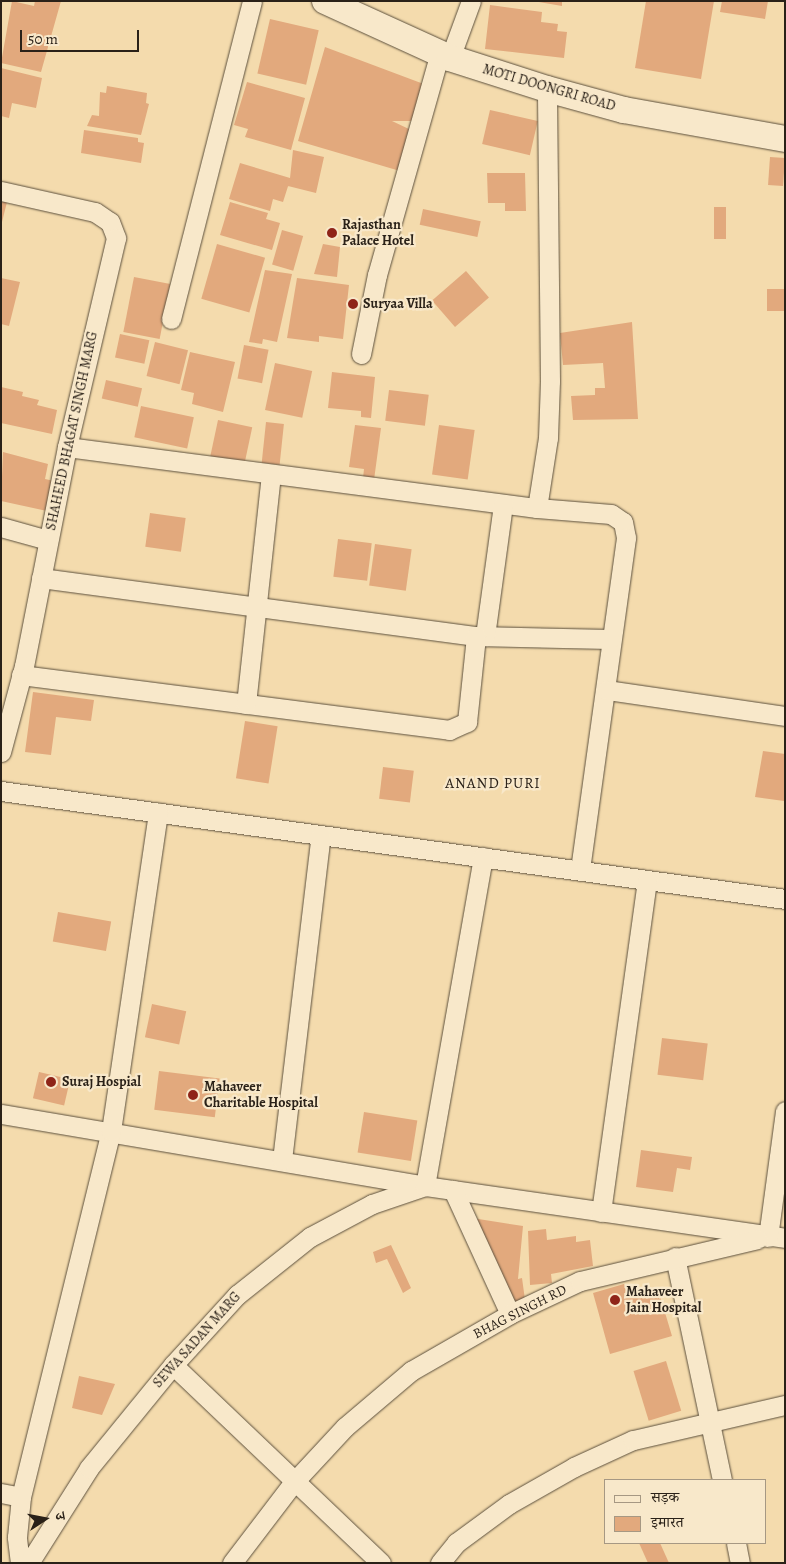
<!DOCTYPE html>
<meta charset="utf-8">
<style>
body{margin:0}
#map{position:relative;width:786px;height:1564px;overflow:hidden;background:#f4dbad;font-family:Alegreya,"Noto Serif Devanagari",serif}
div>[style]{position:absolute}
.building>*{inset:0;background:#e2a97d;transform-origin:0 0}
.roads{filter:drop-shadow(0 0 1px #5c503d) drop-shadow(0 0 1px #5c503d)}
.street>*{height:19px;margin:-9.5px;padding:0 9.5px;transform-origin:9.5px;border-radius:9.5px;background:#f8e8ca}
.secondary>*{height:26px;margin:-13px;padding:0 13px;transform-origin:13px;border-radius:13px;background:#f8e8ca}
.dots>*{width:14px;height:14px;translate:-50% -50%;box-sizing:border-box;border:2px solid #f8e8ca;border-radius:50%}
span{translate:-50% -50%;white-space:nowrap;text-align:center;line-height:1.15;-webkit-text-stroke:4.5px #f8e8ca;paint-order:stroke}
.street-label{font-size:14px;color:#2a2118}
.poi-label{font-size:14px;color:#2a2118;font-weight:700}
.left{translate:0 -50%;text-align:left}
.neighbourhood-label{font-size:15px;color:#2a2118;letter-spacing:1px}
.frame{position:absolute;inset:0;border:2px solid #2a2118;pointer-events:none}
.legend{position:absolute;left:604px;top:1479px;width:162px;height:65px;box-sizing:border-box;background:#f8e8ca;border:1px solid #a69883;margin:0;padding:6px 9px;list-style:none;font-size:15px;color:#2a2118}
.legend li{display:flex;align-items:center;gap:10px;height:25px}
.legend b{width:25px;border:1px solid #a69883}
.north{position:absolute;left:20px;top:1494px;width:50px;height:50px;-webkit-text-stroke:4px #f8e8ca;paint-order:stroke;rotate:79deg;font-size:14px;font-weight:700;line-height:20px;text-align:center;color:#2a2118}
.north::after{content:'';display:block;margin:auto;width:18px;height:22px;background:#2a2118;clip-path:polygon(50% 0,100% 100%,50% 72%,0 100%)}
.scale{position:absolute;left:20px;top:30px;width:119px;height:22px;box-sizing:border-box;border:2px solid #2a2118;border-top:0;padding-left:6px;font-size:15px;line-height:18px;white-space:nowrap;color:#2a2118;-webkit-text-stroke:4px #f8e8ca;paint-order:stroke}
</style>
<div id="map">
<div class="building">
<i style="clip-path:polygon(12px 1px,34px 6px,35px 1px,61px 1px,41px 72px,1px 63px)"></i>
<i style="clip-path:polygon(533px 1px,562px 1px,562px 6px)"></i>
<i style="clip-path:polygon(646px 1px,714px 1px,701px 79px,635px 68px)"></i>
<i style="clip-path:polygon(722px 1px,768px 1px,765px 19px,720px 12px)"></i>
<i style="clip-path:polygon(490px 5px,542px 12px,541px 22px,558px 24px,557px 31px,567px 32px,564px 58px,485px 49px)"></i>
<i style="left:270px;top:19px;width:50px;height:56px;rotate:13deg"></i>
<i style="clip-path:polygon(325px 47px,429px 86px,414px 121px,392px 121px,411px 130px,400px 171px,298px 141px)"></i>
<i style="clip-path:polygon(1px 68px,42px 78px,36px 108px,12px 103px,9px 118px,1px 116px)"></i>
<i style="clip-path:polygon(247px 82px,305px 98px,291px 150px,245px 137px,248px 129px,234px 125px)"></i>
<i style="clip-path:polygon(107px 86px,147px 93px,146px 103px,149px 104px,141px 135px,87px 126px,92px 115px,99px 116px,100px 92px,106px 93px)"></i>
<i style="left:490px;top:110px;width:49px;height:35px;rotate:13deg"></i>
<i style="clip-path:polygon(84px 130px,138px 138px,138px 142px,144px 143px,141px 163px,81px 153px)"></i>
<i style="clip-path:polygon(293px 150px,324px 157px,316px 193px,288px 186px,290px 180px,283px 202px,273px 199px,270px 211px,229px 199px,240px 163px,290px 178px)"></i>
<i style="left:770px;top:157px;width:15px;height:28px;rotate:4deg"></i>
<i style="clip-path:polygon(487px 173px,525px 173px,526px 211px,505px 211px,505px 203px,488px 203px)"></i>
<i style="clip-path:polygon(1px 200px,7px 202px,2px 222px,1px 222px)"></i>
<i style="clip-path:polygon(230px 202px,268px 213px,266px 219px,280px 223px,272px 250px,220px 235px)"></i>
<i style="left:714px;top:207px;width:12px;height:32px"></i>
<i style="left:423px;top:209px;width:59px;height:16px;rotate:12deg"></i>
<i style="left:282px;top:230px;width:22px;height:36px;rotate:16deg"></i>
<i style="left:217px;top:244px;width:50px;height:57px;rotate:16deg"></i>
<i style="clip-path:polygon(323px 244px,340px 247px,337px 277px,314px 274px)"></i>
<i style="clip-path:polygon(265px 270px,292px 274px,277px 342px,263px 339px,262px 344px,249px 342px)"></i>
<i style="left:466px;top:271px;width:35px;height:45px;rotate:49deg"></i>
<i style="left:134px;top:277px;width:37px;height:56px;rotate:11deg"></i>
<i style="clip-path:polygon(1px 278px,20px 282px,9px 326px,1px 324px)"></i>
<i style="clip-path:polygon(297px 278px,349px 285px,343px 339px,319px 336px,319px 342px,287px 338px)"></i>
<i style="left:767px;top:289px;width:18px;height:22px"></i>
<i style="clip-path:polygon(632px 322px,638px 419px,573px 420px,571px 396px,595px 395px,595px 388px,605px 388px,603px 363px,563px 365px,560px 333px)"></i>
<i style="left:120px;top:334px;width:30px;height:24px;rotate:12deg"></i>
<i style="left:155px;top:342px;width:34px;height:35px;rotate:14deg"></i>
<i style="left:244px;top:345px;width:25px;height:34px;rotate:11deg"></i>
<i style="clip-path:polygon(190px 352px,235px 362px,223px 412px,192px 404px,194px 393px,181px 390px)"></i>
<i style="left:275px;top:363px;width:38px;height:48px;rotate:12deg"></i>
<i style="clip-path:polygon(332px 372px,375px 377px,371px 418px,361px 417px,361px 411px,328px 408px)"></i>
<i style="left:106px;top:380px;width:37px;height:19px;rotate:13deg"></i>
<i style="clip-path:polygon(1px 387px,23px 392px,22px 396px,39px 400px,37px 405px,57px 410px,52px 434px,1px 423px)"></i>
<i style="left:389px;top:390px;width:40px;height:31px;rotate:7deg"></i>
<i style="left:141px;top:406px;width:54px;height:32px;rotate:12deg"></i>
<i style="left:218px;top:420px;width:35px;height:37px;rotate:12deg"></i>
<i style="left:266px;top:422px;width:18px;height:41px;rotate:6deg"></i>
<i style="clip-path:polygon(355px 425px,381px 428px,374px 480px,363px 478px,364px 469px,349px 467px)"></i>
<i style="left:439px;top:425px;width:36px;height:50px;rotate:8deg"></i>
<i style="clip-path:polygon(3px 452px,48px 464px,45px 479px,54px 481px,47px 511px,1px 501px)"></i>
<i style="left:150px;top:513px;width:36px;height:34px;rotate:8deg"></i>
<i style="left:338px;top:539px;width:34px;height:38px;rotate:7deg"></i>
<i style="left:375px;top:544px;width:37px;height:42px;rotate:8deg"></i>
<i style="clip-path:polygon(33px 692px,94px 700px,91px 721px,56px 717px,51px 755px,25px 752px)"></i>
<i style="left:245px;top:721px;width:33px;height:58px;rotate:9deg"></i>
<i style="clip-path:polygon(763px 751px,785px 754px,784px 801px,755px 797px)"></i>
<i style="left:383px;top:767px;width:31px;height:32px;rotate:7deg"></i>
<i style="left:58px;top:912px;width:54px;height:30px;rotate:10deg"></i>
<i style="left:152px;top:1004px;width:35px;height:34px;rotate:12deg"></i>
<i style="left:662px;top:1038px;width:46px;height:37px;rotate:7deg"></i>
<i style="left:159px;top:1071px;width:61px;height:39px;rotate:7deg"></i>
<i style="left:39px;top:1072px;width:32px;height:27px;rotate:13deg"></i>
<i style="left:364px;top:1112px;width:54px;height:41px;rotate:9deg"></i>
<i style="clip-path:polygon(641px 1150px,692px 1157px,690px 1170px,677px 1168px,673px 1192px,636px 1187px)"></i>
<i style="clip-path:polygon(472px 1218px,523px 1226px,518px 1279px,522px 1278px,526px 1307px,514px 1311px)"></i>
<i style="clip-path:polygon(546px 1229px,547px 1240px,576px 1236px,576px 1242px,590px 1240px,593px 1266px,551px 1274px,552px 1283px,530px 1285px,528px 1231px)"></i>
<i style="clip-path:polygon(391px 1245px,411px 1288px,403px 1293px,387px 1259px,376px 1263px,373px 1252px)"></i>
<i style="clip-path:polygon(624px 1284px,628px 1297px,658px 1289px,672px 1336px,610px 1354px,593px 1293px)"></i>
<i style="left:666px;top:1361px;width:52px;height:34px;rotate:73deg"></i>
<i style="clip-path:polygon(79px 1376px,115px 1384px,102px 1415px,72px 1408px)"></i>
<i style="clip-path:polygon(639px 1543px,660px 1543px,669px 1563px,648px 1563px)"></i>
</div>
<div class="roads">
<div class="street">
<i style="left:450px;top:58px;width:61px;rotate:-69.8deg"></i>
<i style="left:1px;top:191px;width:96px;rotate:12.6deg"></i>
<i style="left:95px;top:212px;width:18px;rotate:34deg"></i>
<i style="left:110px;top:222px;width:17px;rotate:69deg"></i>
<i style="left:116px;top:238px;width:215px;rotate:103.2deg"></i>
<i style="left:67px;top:447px;width:223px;rotate:101.1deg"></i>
<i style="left:24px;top:666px;width:89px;rotate:105deg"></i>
<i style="left:171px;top:319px;width:328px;rotate:-75.7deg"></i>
<i style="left:361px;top:354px;width:81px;rotate:-78.6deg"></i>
<i style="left:377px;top:275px;width:232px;rotate:-74.2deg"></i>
<i style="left:67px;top:447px;width:474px;rotate:7.4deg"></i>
<i style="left:537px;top:508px;width:74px;rotate:4.6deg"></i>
<i style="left:611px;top:514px;width:14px;rotate:34deg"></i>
<i style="left:623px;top:522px;width:16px;rotate:79deg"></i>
<i style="left:626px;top:538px;width:335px;rotate:97.9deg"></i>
<i style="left:537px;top:508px;width:71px;rotate:-81.1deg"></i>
<i style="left:548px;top:438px;width:57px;rotate:-88deg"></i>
<i style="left:550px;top:381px;width:292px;rotate:-90.6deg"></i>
<i style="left:1px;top:527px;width:49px;rotate:15.5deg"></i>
<i style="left:41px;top:578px;width:439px;rotate:7.6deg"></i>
<i style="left:476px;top:636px;width:134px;rotate:1.3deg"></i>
<i style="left:485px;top:636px;width:133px;rotate:-82.2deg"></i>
<i style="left:21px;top:675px;width:432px;rotate:7.3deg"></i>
<i style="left:449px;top:730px;width:20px;rotate:-24deg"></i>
<i style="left:467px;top:722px;width:86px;rotate:-84deg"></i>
<i style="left:607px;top:690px;width:180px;rotate:8.3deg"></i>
<i style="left:246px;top:704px;width:231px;rotate:-83.8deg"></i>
<i style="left:1px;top:791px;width:791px;rotate:7.84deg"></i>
<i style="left:1px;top:1114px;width:430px;rotate:9.6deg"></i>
<i style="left:425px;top:1186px;width:364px;rotate:8.2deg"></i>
<i style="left:282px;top:1160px;width:327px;rotate:-83.2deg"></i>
<i style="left:453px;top:1190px;width:136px;rotate:65.3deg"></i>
<i style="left:601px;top:1212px;width:335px;rotate:-82.1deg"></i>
<i style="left:768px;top:1237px;width:127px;rotate:-82.3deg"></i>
<i style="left:675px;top:1257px;width:228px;rotate:78.1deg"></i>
<i style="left:173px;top:1365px;width:287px;rotate:43.6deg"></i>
<i style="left:1px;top:1493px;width:20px;rotate:11deg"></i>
<i style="left:736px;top:1543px;width:20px;rotate:79deg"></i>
<i style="left:20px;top:1563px;width:26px;rotate:-97deg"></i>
<i style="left:17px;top:1537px;width:40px;rotate:-84.3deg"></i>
<i style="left:21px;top:1497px;width:377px;rotate:-76.2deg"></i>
<i style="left:111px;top:1131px;width:322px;rotate:-81.6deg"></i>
<i style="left:29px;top:1563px;width:112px;rotate:-57.7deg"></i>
<i style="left:89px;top:1468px;width:133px;rotate:-50.8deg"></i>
<i style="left:173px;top:1365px;width:95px;rotate:-47.6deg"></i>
<i style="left:237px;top:1295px;width:93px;rotate:-38.5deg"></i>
<i style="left:310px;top:1237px;width:70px;rotate:-28deg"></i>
<i style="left:372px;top:1204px;width:56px;rotate:-18.8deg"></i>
<i style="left:425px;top:1186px;width:334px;rotate:-80deg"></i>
<i style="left:232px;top:1563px;width:101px;rotate:-52.7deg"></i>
<i style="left:293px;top:1483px;width:76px;rotate:-47.1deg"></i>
<i style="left:345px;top:1427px;width:87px;rotate:-40.3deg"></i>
<i style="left:411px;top:1371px;width:114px;rotate:-29.9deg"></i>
<i style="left:510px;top:1314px;width:77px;rotate:-25.2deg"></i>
<i style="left:580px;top:1281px;width:182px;rotate:-13.3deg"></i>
<i style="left:440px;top:1563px;width:26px;rotate:-51deg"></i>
<i style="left:456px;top:1543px;width:66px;rotate:-36.3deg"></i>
<i style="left:509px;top:1504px;width:75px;rotate:-29.6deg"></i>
<i style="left:574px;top:1467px;width:65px;rotate:-24.6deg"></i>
<i style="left:633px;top:1440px;width:156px;rotate:-13deg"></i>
</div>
<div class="secondary">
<i style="left:325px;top:1px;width:137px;rotate:24.5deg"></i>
<i style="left:450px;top:58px;width:102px;rotate:17.7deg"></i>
<i style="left:547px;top:89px;width:80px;rotate:15.3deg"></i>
<i style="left:624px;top:110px;width:164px;rotate:10.2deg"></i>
</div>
</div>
<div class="dots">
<i style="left:332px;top:233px;background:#8f2418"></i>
<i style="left:353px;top:304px;background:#8f2418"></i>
<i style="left:51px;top:1082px;background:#8f2418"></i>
<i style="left:193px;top:1095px;background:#8f2418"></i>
<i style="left:615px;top:1300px;background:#8f2418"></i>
</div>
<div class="street-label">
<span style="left:549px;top:88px;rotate:16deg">MOTI DOONGRI ROAD</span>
<span style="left:72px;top:431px;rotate:-78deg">SHAHEED BHAGAT SINGH MARG</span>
<span style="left:520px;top:1312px;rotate:-27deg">BHAG SINGH RD</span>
<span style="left:197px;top:1340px;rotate:-48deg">SEWA SADAN MARG</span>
</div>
<div class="poi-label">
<span class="left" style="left:342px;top:233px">Rajasthan<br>Palace Hotel</span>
<span class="left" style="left:363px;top:304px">Suryaa Villa</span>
<span class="left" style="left:62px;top:1082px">Suraj Hospial</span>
<span class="left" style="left:204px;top:1095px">Mahaveer<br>Charitable Hospital</span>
<span class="left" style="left:626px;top:1300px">Mahaveer<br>Jain Hospital</span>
</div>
<div class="neighbourhood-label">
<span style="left:493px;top:784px">ANAND PURI</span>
</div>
<div class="frame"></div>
<ul class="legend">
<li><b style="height:6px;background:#f8e8ca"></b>सड़क</li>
<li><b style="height:14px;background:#e2a97d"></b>इमारत</li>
</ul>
<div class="north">उ</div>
<div class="scale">50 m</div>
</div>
